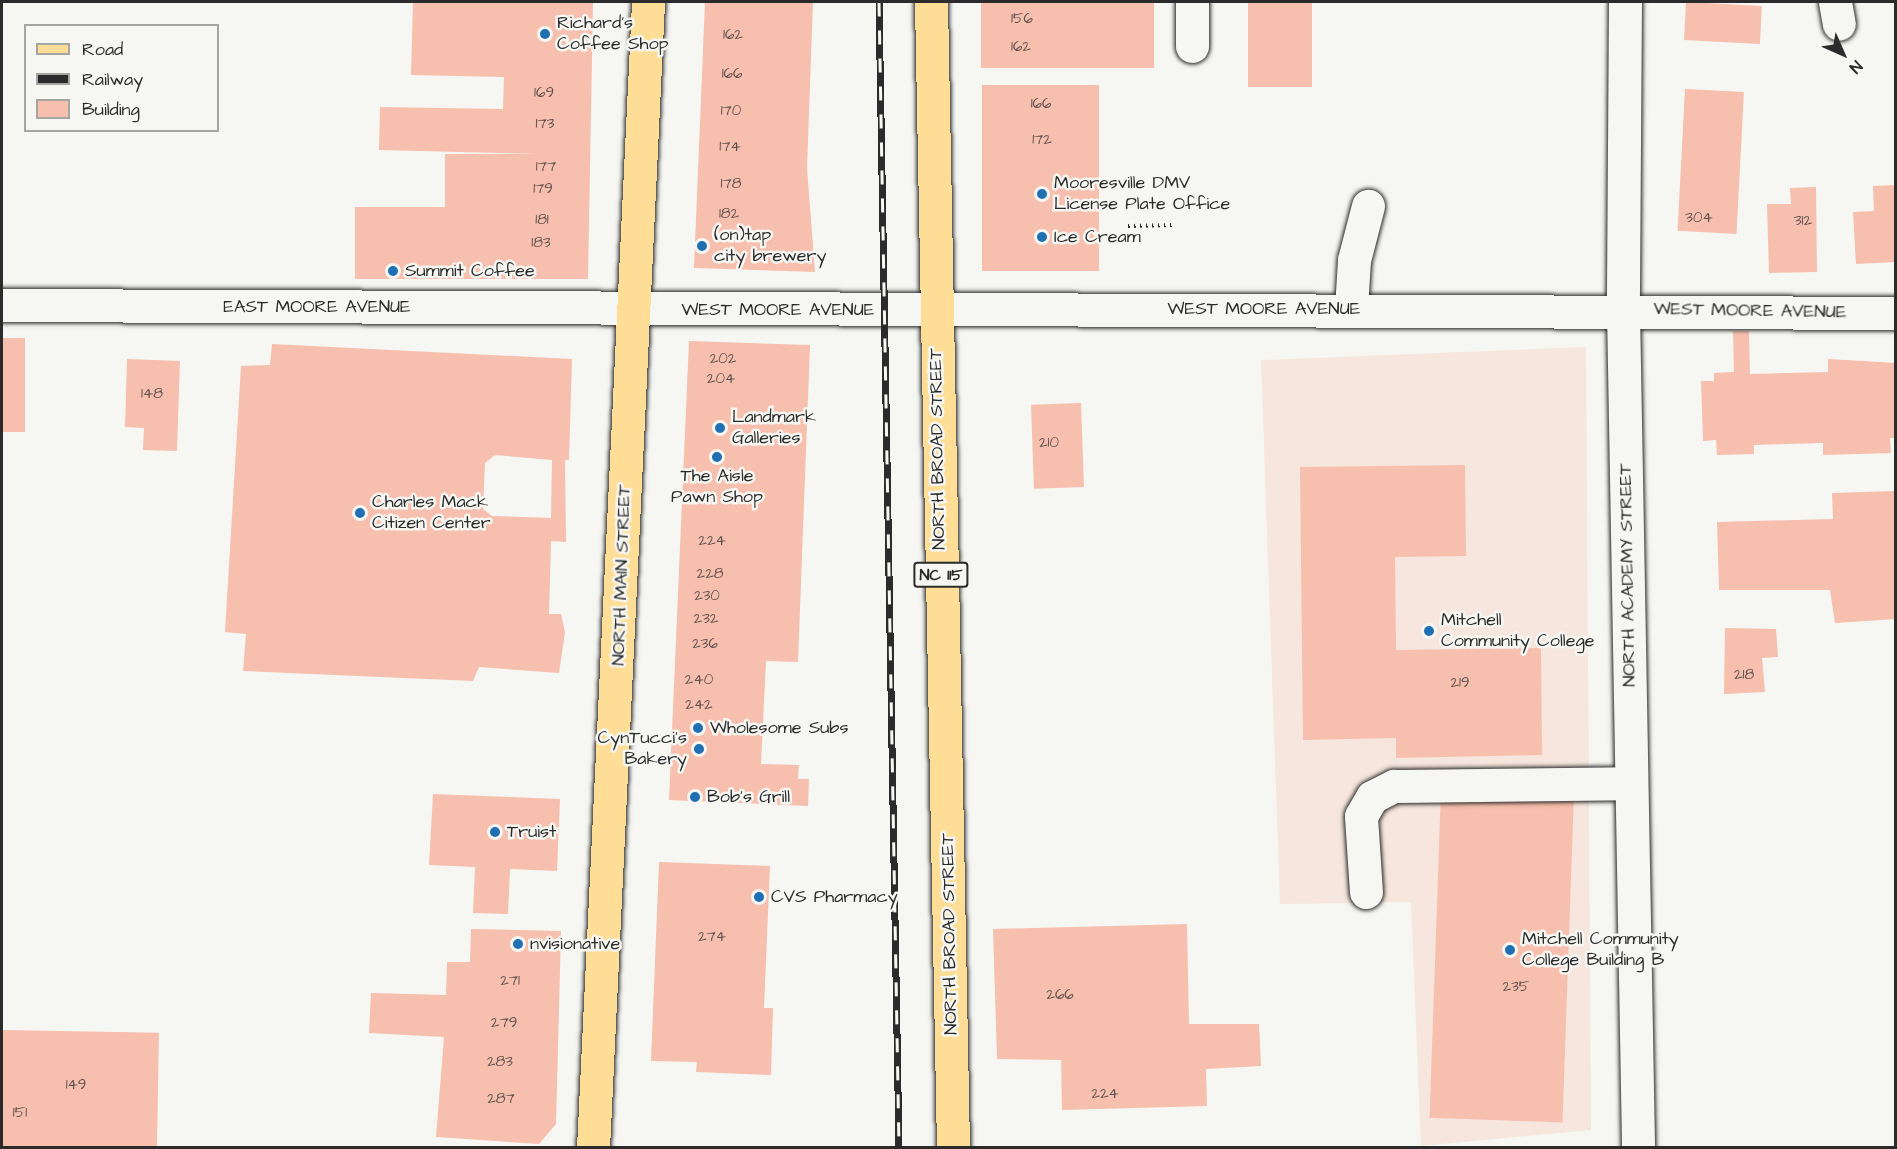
<!DOCTYPE html>
<style>
body{margin:0}
#map{position:relative;width:1897px;height:1149px;overflow:hidden;background:#f6f6f2;font-family:"Architects Daughter",sans-serif}
div>[style]{position:absolute}
.built>*{inset:0;background:#f6e6dd}
.building>*{inset:0;background:#f7bfad;transform-origin:0 0}
.path>*{height:4px;margin-top:-2px;transform-origin:0;background:repeating-linear-gradient(90deg,#2b2b2b 0 1.5px,transparent 0 6px)}
.roads{filter:drop-shadow(0 0 2px #2b2b2b) drop-shadow(0 0 2px #2b2b2b)}
.minor>*{height:33px;margin:-16.5px;padding:0 16.5px;transform-origin:16.5px;border-radius:16.5px;background:#f6f6f2}
.major>*{height:33px;margin:-16.5px;padding:0 16.5px;transform-origin:16.5px;border-radius:16.5px;background:#fedd96}
.rail>*{height:7px;margin-top:-3.5px;transform-origin:0;background:repeating-linear-gradient(90deg,#f6f6f2 0 14px,#2b2b2b 0 28px);box-sizing:border-box;border-block:2px solid #2b2b2b}
.dots>*{width:16px;height:16px;translate:-50% -50%;box-sizing:border-box;border:3px solid #f6f6f2;border-radius:50%}
span{translate:-50% -50%;white-space:nowrap;text-align:center;line-height:1.15;-webkit-text-stroke:5px #f6f6f2;paint-order:stroke}
.number-label{font-size:15px;color:#5e504c}
.number-label span{-webkit-text-stroke-width:0}
.shield-label span{padding:2px 4px;background:#f6f6f2;border:2px solid;border-radius:4px;-webkit-text-stroke-width:0}
.shield-label{font-size:16px;color:#2b2b2b;font-weight:700}
.poi-label{font-size:18px;color:#2b2b2b}
.left{translate:0 -50%;text-align:left}
.right{translate:-100% -50%;text-align:right}
.street-label{font-size:18px;color:#2b2b2b}
.frame{position:absolute;inset:0;border:3px solid #2b2b2b;pointer-events:none}
.legend{position:absolute;left:24px;top:24px;width:195px;height:108px;box-sizing:border-box;background:#f6f6f2;border:2px solid #a5a5a2;margin:0;padding:8px 10px;list-style:none;font-size:18px;color:#2b2b2b}
.legend li{display:flex;align-items:center;gap:12px;height:30px}
.legend b{width:30px;border:2px solid #a5a5a2}
.north{position:absolute;left:1813px;top:24px;width:60px;height:60px;-webkit-text-stroke:4px #f6f6f2;paint-order:stroke;rotate:135deg;font-size:16px;font-weight:700;line-height:24px;text-align:center;color:#2b2b2b}
.north::after{content:'';display:block;margin:auto;width:21px;height:27px;background:#2b2b2b;clip-path:polygon(50% 0,100% 100%,50% 72%,0 100%)}
</style>
<div id="map">
<div class="built">
<i style="clip-path:polygon(1586px 347px,1591px 1130px,1421px 1146px,1411px 902px,1280px 904px,1261px 360px)"></i>
</div>
<div class="building">
<i style="clip-path:polygon(413px 2px,593px 2px,588px 279px,355px 279px,355px 207px,445px 207px,445px 154px,538px 154px,379px 150px,380px 107px,503px 109px,504px 77px,411px 75px)"></i>
<i style="clip-path:polygon(705px 2px,813px 2px,807px 168px,815px 272px,694px 268px)"></i>
<i style="left:981px;top:2px;width:173px;height:66px"></i>
<i style="left:1248px;top:2px;width:64px;height:85px"></i>
<i style="left:1686px;top:2px;width:76px;height:38px;rotate:3deg"></i>
<i style="left:982px;top:85px;width:117px;height:186px"></i>
<i style="left:1685px;top:89px;width:59px;height:142px;rotate:3deg"></i>
<i style="clip-path:polygon(1896px 185px,1896px 262px,1856px 264px,1853px 212px,1874px 211px,1873px 186px)"></i>
<i style="clip-path:polygon(1816px 187px,1817px 272px,1769px 273px,1767px 204px,1791px 204px,1790px 188px)"></i>
<i style="clip-path:polygon(1733px 331px,1749px 331px,1750px 374px,1828px 372px,1828px 359px,1896px 363px,1896px 438px,1890px 438px,1891px 453px,1823px 455px,1823px 443px,1754px 445px,1754px 454px,1717px 455px,1716px 440px,1703px 441px,1701px 381px,1714px 381px,1714px 373px,1734px 372px)"></i>
<i style="left:2px;top:338px;width:23px;height:94px"></i>
<i style="clip-path:polygon(689px 341px,810px 345px,798px 662px,766px 661px,761px 764px,799px 765px,798px 779px,809px 779px,808px 806px,669px 800px)"></i>
<i style="clip-path:polygon(evenodd,272px 344px,572px 359px,569px 460px,565px 460px,566px 542px,551px 541px,549px 614px,561px 614px,565px 632px,559px 673px,479px 667px,473px 681px,243px 671px,246px 634px,225px 632px,241px 366px,270px 365px,272px 344px,495px 455px,552px 460px,551px 518px,492px 516px,483px 509px,485px 463px,495px 455px)"></i>
<i style="clip-path:polygon(127px 359px,180px 361px,177px 451px,143px 450px,144px 428px,125px 427px)"></i>
<i style="left:1081px;top:403px;width:84px;height:50px;rotate:88deg"></i>
<i style="clip-path:polygon(1465px 465px,1466px 556px,1395px 557px,1396px 650px,1541px 648px,1542px 755px,1396px 758px,1396px 738px,1303px 740px,1300px 467px)"></i>
<i style="clip-path:polygon(1896px 491px,1896px 619px,1835px 623px,1830px 590px,1719px 590px,1717px 522px,1833px 519px,1832px 493px)"></i>
<i style="clip-path:polygon(1725px 628px,1776px 629px,1778px 657px,1762px 658px,1765px 692px,1724px 694px)"></i>
<i style="left:1441px;top:790px;width:133px;height:328px;rotate:2deg"></i>
<i style="clip-path:polygon(433px 794px,560px 799px,557px 871px,510px 869px,508px 914px,473px 913px,475px 867px,429px 865px)"></i>
<i style="clip-path:polygon(659px 862px,770px 866px,764px 1008px,773px 1008px,771px 1075px,696px 1072px,697px 1062px,651px 1061px)"></i>
<i style="clip-path:polygon(1187px 924px,1189px 1024px,1259px 1024px,1261px 1066px,1206px 1069px,1207px 1106px,1062px 1110px,1061px 1060px,997px 1059px,993px 929px)"></i>
<i style="clip-path:polygon(471px 929px,561px 931px,556px 1124px,539px 1144px,436px 1137px,444px 1037px,369px 1033px,371px 993px,446px 995px,447px 962px,470px 962px)"></i>
<i style="left:2px;top:1030px;width:157px;height:117px;rotate:1deg"></i>
</div>
<div class="path">
<i style="left:1128px;top:226px;width:46px;rotate:-1.2deg"></i>
</div>
<div class="roads">
<div class="minor">
<i style="left:1625px;top:2px;width:308px;rotate:90.4deg"></i>
<i style="left:1623px;top:310px;width:838px;rotate:88.97deg"></i>
<i style="left:1835px;top:2px;width:22px;rotate:80deg"></i>
<i style="left:1192px;top:46px;width:44px;rotate:-90deg"></i>
<i style="left:2px;top:305px;width:1894px;rotate:0.24deg"></i>
<i style="left:1351px;top:309px;width:49px;rotate:-86.5deg"></i>
<i style="left:1354px;top:260px;width:56px;rotate:-75.5deg"></i>
<i style="left:1366px;top:892px;width:76px;rotate:-93.8deg"></i>
<i style="left:1361px;top:816px;width:22px;rotate:-60deg"></i>
<i style="left:1372px;top:797px;width:25px;rotate:-27deg"></i>
<i style="left:1394px;top:786px;width:237px;rotate:-0.7deg"></i>
</div>
<div class="major">
<i style="left:931px;top:2px;width:1146px;rotate:88.9deg"></i>
<i style="left:593px;top:1148px;width:1147px;rotate:-87.25deg"></i>
</div>
</div>
<div class="rail">
<i style="left:879px;top:2px;width:1146px;rotate:89deg"></i>
</div>
<div class="dots">
<i style="left:545px;top:34px;background:#1f6fb2"></i>
<i style="left:1042px;top:194px;background:#1f6fb2"></i>
<i style="left:1042px;top:237px;background:#1f6fb2"></i>
<i style="left:702px;top:246px;background:#1f6fb2"></i>
<i style="left:393px;top:271px;background:#1f6fb2"></i>
<i style="left:720px;top:428px;background:#1f6fb2"></i>
<i style="left:717px;top:457px;background:#1f6fb2"></i>
<i style="left:360px;top:513px;background:#1f6fb2"></i>
<i style="left:1429px;top:631px;background:#1f6fb2"></i>
<i style="left:698px;top:728px;background:#1f6fb2"></i>
<i style="left:699px;top:749px;background:#1f6fb2"></i>
<i style="left:695px;top:797px;background:#1f6fb2"></i>
<i style="left:495px;top:832px;background:#1f6fb2"></i>
<i style="left:759px;top:897px;background:#1f6fb2"></i>
<i style="left:518px;top:944px;background:#1f6fb2"></i>
<i style="left:1510px;top:950px;background:#1f6fb2"></i>
</div>
<div class="number-label">
<span style="left:1022px;top:19px">156</span>
<span style="left:733px;top:35px">162</span>
<span style="left:1021px;top:47px">162</span>
<span style="left:732px;top:74px">166</span>
<span style="left:544px;top:93px">169</span>
<span style="left:1041px;top:104px">166</span>
<span style="left:731px;top:111px">170</span>
<span style="left:545px;top:124px">173</span>
<span style="left:1042px;top:140px">172</span>
<span style="left:730px;top:147px">174</span>
<span style="left:546px;top:167px">177</span>
<span style="left:731px;top:184px">178</span>
<span style="left:543px;top:189px">179</span>
<span style="left:729px;top:214px">182</span>
<span style="left:1699px;top:218px">304</span>
<span style="left:542px;top:220px">181</span>
<span style="left:1803px;top:221px">312</span>
<span style="left:541px;top:243px">183</span>
<span style="left:723px;top:359px">202</span>
<span style="left:721px;top:379px">204</span>
<span style="left:152px;top:394px">148</span>
<span style="left:1049px;top:443px">210</span>
<span style="left:712px;top:541px">224</span>
<span style="left:710px;top:574px">228</span>
<span style="left:707px;top:596px">230</span>
<span style="left:706px;top:619px">232</span>
<span style="left:705px;top:644px">236</span>
<span style="left:1744px;top:675px">218</span>
<span style="left:699px;top:680px">240</span>
<span style="left:1460px;top:683px">219</span>
<span style="left:699px;top:705px">242</span>
<span style="left:712px;top:937px">274</span>
<span style="left:510px;top:981px">271</span>
<span style="left:1516px;top:987px">235</span>
<span style="left:1060px;top:995px">266</span>
<span style="left:504px;top:1023px">279</span>
<span style="left:500px;top:1062px">283</span>
<span style="left:76px;top:1085px">149</span>
<span style="left:1105px;top:1094px">224</span>
<span style="left:501px;top:1099px">287</span>
<span style="left:20px;top:1113px">151</span>
</div>
<div class="shield-label">
<span style="left:941px;top:575px">NC 115</span>
</div>
<div class="poi-label">
<span class="left" style="left:557px;top:34px">Richard's<br>Coffee Shop</span>
<span class="left" style="left:1054px;top:194px">Mooresville DMV<br>License Plate Office</span>
<span class="left" style="left:714px;top:246px">(on)tap<br>city brewery</span>
<span class="left" style="left:1054px;top:237px">Ice Cream</span>
<span class="left" style="left:405px;top:271px">Summit Coffee</span>
<span class="left" style="left:732px;top:428px">Landmark<br>Galleries</span>
<span style="left:717px;top:487px">The Aisle<br>Pawn Shop</span>
<span class="left" style="left:372px;top:513px">Charles Mack<br>Citizen Center</span>
<span class="left" style="left:1441px;top:631px">Mitchell<br>Community College</span>
<span class="left" style="left:710px;top:728px">Wholesome Subs</span>
<span class="right" style="left:687px;top:749px">CynTucci's<br>Bakery</span>
<span class="left" style="left:707px;top:797px">Bob's Grill</span>
<span class="left" style="left:507px;top:832px">Truist</span>
<span class="left" style="left:771px;top:897px">CVS Pharmacy</span>
<span class="left" style="left:1522px;top:950px">Mitchell Community<br>College Building B</span>
<span class="left" style="left:530px;top:944px">nvisionative</span>
</div>
<div class="street-label">
<span style="left:317px;top:307px">EAST MOORE AVENUE</span>
<span style="left:1264px;top:309px">WEST MOORE AVENUE</span>
<span style="left:778px;top:310px">WEST MOORE AVENUE</span>
<span style="left:1750px;top:311px;rotate:1deg">WEST MOORE AVENUE</span>
<span style="left:938px;top:449px;rotate:-91deg">NORTH BROAD STREET</span>
<span style="left:622px;top:575px;rotate:-88deg">NORTH MAIN STREET</span>
<span style="left:1628px;top:575px;rotate:-91deg">NORTH ACADEMY STREET</span>
<span style="left:950px;top:934px;rotate:-91deg">NORTH BROAD STREET</span>
</div>
<div class="frame"></div>
<ul class="legend">
<li><b style="height:8px;background:#fedd96"></b>Road</li>
<li><b style="height:8px;background:#2b2b2b"></b>Railway</li>
<li><b style="height:16px;background:#f7bfad"></b>Building</li>
</ul>
<div class="north">N</div>
</div>
